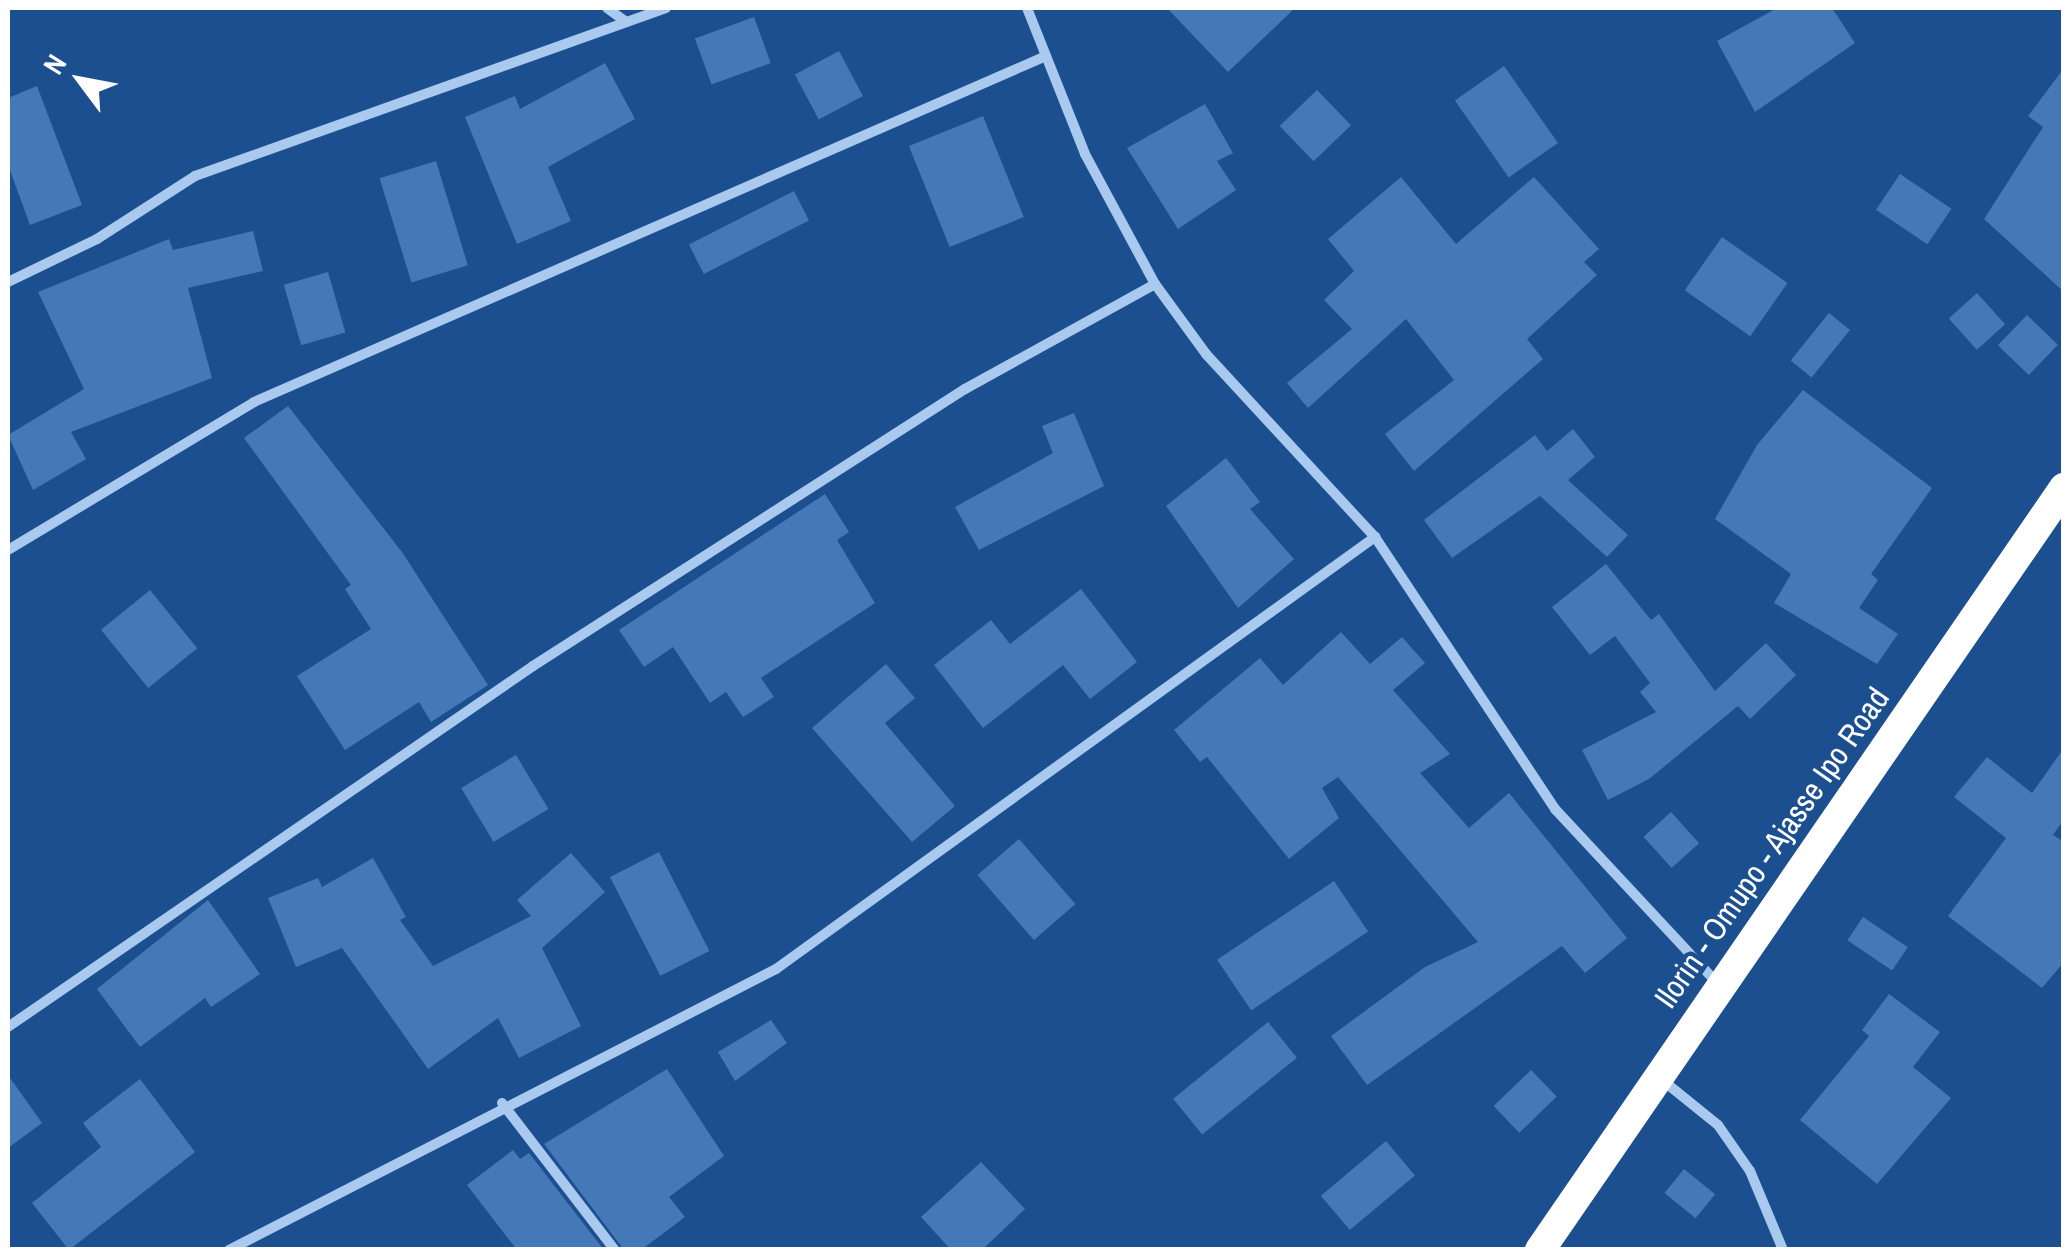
<!DOCTYPE html>
<style>
body{margin:0}
#map{position:relative;width:2071px;height:1257px;overflow:hidden;background:#1b4f8f;font-family:"Archivo Narrow",sans-serif}
div>[style]{position:absolute}
.building>*{inset:0;background:#4478b7;transform-origin:0 0}
.street>*{height:10px;margin:-5px;padding:0 5px;transform-origin:5px;border-radius:5px;background:#a9c9ee}
.highway>*{height:30px;margin:-15px;padding:0 15px;transform-origin:15px;border-radius:15px;background:#fff}
span{translate:-50% -50%;white-space:nowrap;text-align:center;line-height:1.15;-webkit-text-stroke:9px #1b4f8f;paint-order:stroke}
.street-label{font-size:32px;color:#fff}
.frame{position:absolute;inset:0;border:10px solid #fff;pointer-events:none}
.north{position:absolute;left:30px;top:30px;width:100px;height:100px;-webkit-text-stroke:8px #1b4f8f;paint-order:stroke;rotate:302deg;font-size:28px;font-weight:700;line-height:40px;text-align:center;color:#fff}
.north::after{content:'';display:block;margin:auto;width:35px;height:45px;background:#fff;clip-path:polygon(50% 0,100% 100%,50% 72%,0 100%)}
</style>
<div id="map">
<div class="building">
<i style="clip-path:polygon(1167px 8px,1295px 8px,1228px 72px)"></i>
<i style="clip-path:polygon(1777px 8px,1832px 8px,1855px 43px,1755px 112px,1717px 41px)"></i>
<i style="left:754px;top:17px;width:49px;height:63px;rotate:70deg"></i>
<i style="left:839px;top:51px;width:51px;height:50px;rotate:62deg"></i>
<i style="clip-path:polygon(605px 63px,635px 119px,548px 167px,571px 221px,517px 244px,465px 117px,515px 96px,520px 109px)"></i>
<i style="left:1504px;top:66px;width:94px;height:60px;rotate:55deg"></i>
<i style="clip-path:polygon(2064px 68px,2064px 292px,1984px 219px,2043px 127px,2028px 116px)"></i>
<i style="clip-path:polygon(37px 86px,82px 205px,30px 225px,8px 165px,8px 98px)"></i>
<i style="left:1317px;top:90px;width:49px;height:52px;rotate:46deg"></i>
<i style="clip-path:polygon(1205px 104px,1233px 153px,1217px 161px,1236px 190px,1178px 229px,1127px 148px)"></i>
<i style="left:983px;top:116px;width:109px;height:80px;rotate:68deg"></i>
<i style="left:436px;top:161px;width:109px;height:59px;rotate:73deg"></i>
<i style="left:1900px;top:174px;width:62px;height:43px;rotate:34deg"></i>
<i style="clip-path:polygon(1401px 177px,1456px 244px,1534px 177px,1599px 249px,1584px 262px,1597px 275px,1527px 339px,1543px 359px,1414px 471px,1385px 434px,1454px 380px,1406px 319px,1308px 408px,1287px 383px,1352px 329px,1324px 300px,1354px 271px,1328px 239px)"></i>
<i style="left:794px;top:191px;width:33px;height:118px;rotate:63deg"></i>
<i style="clip-path:polygon(253px 231px,263px 271px,188px 288px,212px 378px,71px 432px,86px 459px,33px 490px,8px 435px,84px 389px,38px 292px,169px 239px,173px 250px)"></i>
<i style="left:1722px;top:237px;width:80px;height:65px;rotate:35deg"></i>
<i style="left:328px;top:272px;width:63px;height:46px;rotate:74deg"></i>
<i style="left:1977px;top:293px;width:42px;height:38px;rotate:48deg"></i>
<i style="left:1829px;top:313px;width:27px;height:61px;rotate:39deg"></i>
<i style="left:2027px;top:315px;width:43px;height:42px;rotate:44deg"></i>
<i style="clip-path:polygon(1803px 390px,1932px 488px,1871px 574px,1878px 580px,1859px 608px,1898px 634px,1877px 664px,1774px 603px,1791px 574px,1715px 519px,1757px 445px)"></i>
<i style="clip-path:polygon(288px 406px,402px 552px,488px 685px,431px 722px,419px 702px,345px 750px,297px 676px,371px 629px,345px 589px,351px 585px,244px 438px)"></i>
<i style="clip-path:polygon(1074px 413px,1104px 486px,979px 550px,955px 507px,1053px 453px,1042px 426px)"></i>
<i style="clip-path:polygon(1573px 429px,1595px 457px,1568px 480px,1628px 535px,1607px 557px,1540px 496px,1452px 558px,1424px 520px,1535px 435px,1547px 451px)"></i>
<i style="clip-path:polygon(1226px 458px,1260px 502px,1250px 509px,1294px 559px,1238px 608px,1166px 506px)"></i>
<i style="clip-path:polygon(825px 494px,849px 532px,837px 540px,875px 603px,761px 678px,774px 697px,743px 717px,726px 692px,710px 703px,673px 647px,644px 667px,619px 630px)"></i>
<i style="clip-path:polygon(1606px 564px,1651px 620px,1659px 614px,1715px 691px,1766px 643px,1796px 675px,1750px 719px,1738px 706px,1649px 779px,1608px 800px,1582px 750px,1656px 712px,1640px 692px,1650px 683px,1615px 636px,1590px 655px,1552px 607px)"></i>
<i style="clip-path:polygon(1081px 589px,1137px 662px,1090px 699px,1063px 665px,983px 728px,934px 665px,991px 620px,1010px 644px)"></i>
<i style="left:150px;top:590px;width:75px;height:63px;rotate:51deg"></i>
<i style="clip-path:polygon(1341px 632px,1370px 664px,1402px 637px,1425px 663px,1393px 690px,1450px 754px,1420px 773px,1469px 828px,1509px 793px,1627px 938px,1585px 973px,1562px 946px,1367px 1085px,1331px 1036px,1425px 967px,1478px 942px,1338px 777px,1322px 788px,1339px 818px,1289px 859px,1207px 757px,1200px 762px,1174px 730px,1260px 658px,1283px 685px)"></i>
<i style="clip-path:polygon(886px 664px,915px 698px,885px 723px,955px 806px,912px 842px,812px 728px)"></i>
<i style="clip-path:polygon(2064px 748px,2064px 819px,2053px 835px,2064px 842px,2064px 962px,2042px 988px,1948px 916px,2006px 838px,1954px 797px,1987px 757px,2032px 793px)"></i>
<i style="left:516px;top:755px;width:63px;height:64px;rotate:59deg"></i>
<i style="left:1671px;top:812px;width:42px;height:37px;rotate:48deg"></i>
<i style="left:1019px;top:839px;width:86px;height:55px;rotate:49deg"></i>
<i style="left:659px;top:852px;width:111px;height:55px;rotate:63deg"></i>
<i style="clip-path:polygon(571px 853px,605px 892px,542px 948px,581px 1026px,519px 1058px,498px 1018px,428px 1069px,342px 948px,296px 967px,268px 898px,318px 878px,322px 887px,373px 858px,406px 917px,400px 920px,433px 966px,531px 916px,517px 900px)"></i>
<i style="left:1334px;top:881px;width:61px;height:141px;rotate:56deg"></i>
<i style="clip-path:polygon(208px 900px,260px 974px,211px 1007px,205px 998px,140px 1047px,97px 989px)"></i>
<i style="left:1863px;top:917px;width:54px;height:28px;rotate:34deg"></i>
<i style="clip-path:polygon(1889px 994px,1940px 1032px,1913px 1067px,1951px 1098px,1877px 1184px,1800px 1120px,1869px 1036px,1862px 1030px)"></i>
<i style="clip-path:polygon(771px 1020px,787px 1043px,735px 1081px,718px 1052px)"></i>
<i style="left:1268px;top:1022px;width:46px;height:122px;rotate:51deg"></i>
<i style="clip-path:polygon(667px 1069px,724px 1156px,669px 1197px,685px 1217px,641px 1250px,624px 1250px,544px 1144px)"></i>
<i style="left:1531px;top:1070px;width:37px;height:52px;rotate:46deg"></i>
<i style="clip-path:polygon(8px 1075px,42px 1123px,8px 1148px)"></i>
<i style="clip-path:polygon(140px 1079px,195px 1152px,69px 1250px,32px 1203px,101px 1147px,83px 1123px)"></i>
<i style="left:1386px;top:1141px;width:45px;height:85px;rotate:50deg"></i>
<i style="clip-path:polygon(513px 1150px,520px 1159px,529px 1153px,604px 1250px,517px 1250px,467px 1185px)"></i>
<i style="clip-path:polygon(981px 1162px,1025px 1209px,982px 1250px,951px 1250px,921px 1217px)"></i>
<i style="left:1684px;top:1169px;width:40px;height:31px;rotate:39deg"></i>
</div>
<div class="street">
<i style="left:607px;top:8px;width:24px;rotate:36deg"></i>
<i style="left:1027px;top:8px;width:157px;rotate:68.3deg"></i>
<i style="left:1085px;top:154px;width:148px;rotate:61.7deg"></i>
<i style="left:1155px;top:284px;width:87px;rotate:53.9deg"></i>
<i style="left:1206px;top:354px;width:249px;rotate:47.3deg"></i>
<i style="left:1375px;top:537px;width:326px;rotate:56.5deg"></i>
<i style="left:1555px;top:809px;width:238px;rotate:47deg"></i>
<i style="left:8px;top:282px;width:99px;rotate:-25.8deg"></i>
<i style="left:97px;top:239px;width:117px;rotate:-32.7deg"></i>
<i style="left:195px;top:176px;width:500px;rotate:-19.63deg"></i>
<i style="left:8px;top:550px;width:287px;rotate:-31deg"></i>
<i style="left:254px;top:402px;width:864px;rotate:-23.6deg"></i>
<i style="left:8px;top:1027px;width:637px;rotate:-34.51deg"></i>
<i style="left:533px;top:666px;width:513px;rotate:-32.67deg"></i>
<i style="left:965px;top:389px;width:217px;rotate:-28.9deg"></i>
<i style="left:1661px;top:1079px;width:73px;rotate:38.9deg"></i>
<i style="left:1718px;top:1125px;width:56px;rotate:55.2deg"></i>
<i style="left:1750px;top:1171px;width:86px;rotate:67.3deg"></i>
<i style="left:502px;top:1103px;width:185px;rotate:52.5deg"></i>
<i style="left:229px;top:1250px;width:615px;rotate:-27.19deg"></i>
<i style="left:776px;top:969px;width:739px;rotate:-35.8deg"></i>
</div>
<div class="highway">
<i style="left:1540px;top:1250px;width:925px;rotate:-55.49deg"></i>
</div>
<div class="street-label">
<span style="left:1772px;top:848px;rotate:-55deg">Ilorin - Omupo - Ajasse Ipo Road</span>
</div>
<div class="frame"></div>
<div class="north">N</div>
</div>
